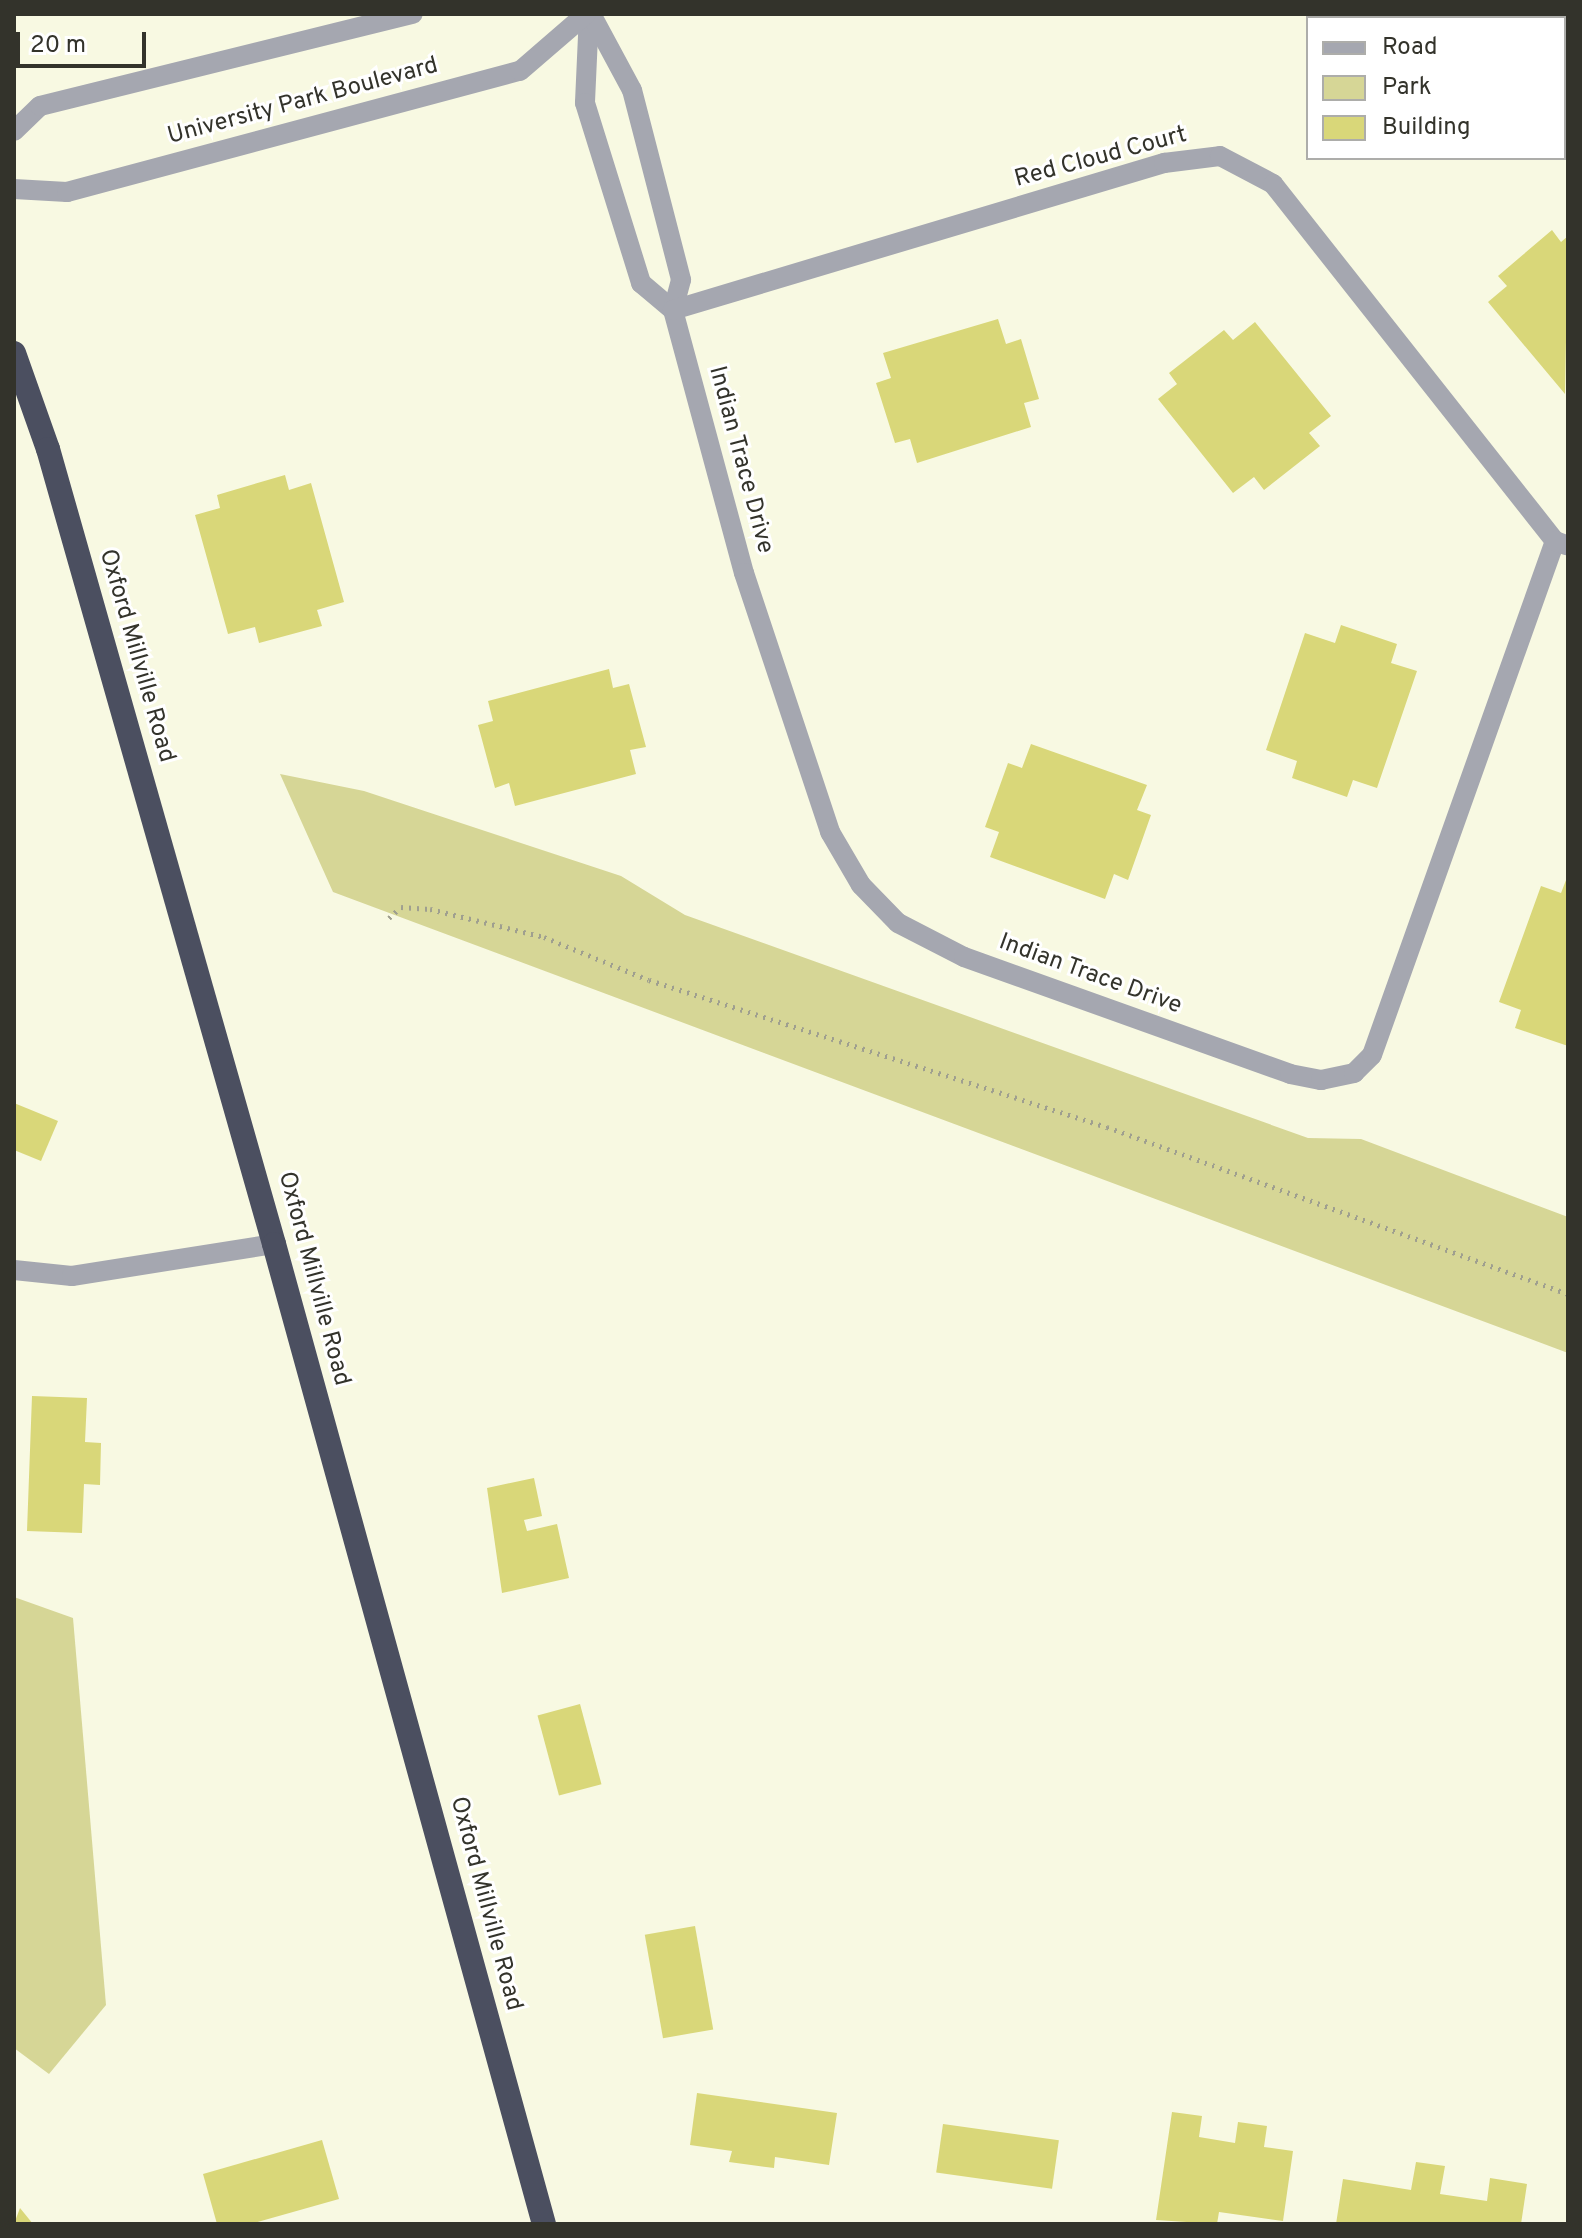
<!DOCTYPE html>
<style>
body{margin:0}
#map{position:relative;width:1582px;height:2238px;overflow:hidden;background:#f8f9e2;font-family:Overpass,sans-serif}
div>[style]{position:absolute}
.green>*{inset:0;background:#d6d696}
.building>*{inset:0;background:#d9d779;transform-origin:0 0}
.path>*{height:5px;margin-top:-2.5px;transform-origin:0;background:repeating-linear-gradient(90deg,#9f9f8f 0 2px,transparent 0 8px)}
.minor>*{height:20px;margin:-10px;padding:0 10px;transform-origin:10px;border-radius:10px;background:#a5a7b0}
.highway>*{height:24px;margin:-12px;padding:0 12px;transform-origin:12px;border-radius:12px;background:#4b4f60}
span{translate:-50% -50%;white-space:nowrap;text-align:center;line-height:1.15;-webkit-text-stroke:6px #fff;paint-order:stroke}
.street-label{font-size:24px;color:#33332b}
.frame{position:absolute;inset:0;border:16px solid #33332b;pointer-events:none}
.legend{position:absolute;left:1306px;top:16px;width:260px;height:144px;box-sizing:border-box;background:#fff;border:2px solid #adadaa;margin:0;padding:10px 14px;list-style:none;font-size:24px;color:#33332b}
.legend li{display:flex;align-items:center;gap:16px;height:40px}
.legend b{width:40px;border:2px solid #adadaa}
.scale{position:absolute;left:16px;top:32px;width:130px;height:36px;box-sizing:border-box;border:4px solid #33332b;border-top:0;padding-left:10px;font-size:24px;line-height:28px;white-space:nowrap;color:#33332b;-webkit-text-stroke:6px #fff;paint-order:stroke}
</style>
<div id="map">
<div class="green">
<i style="clip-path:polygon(280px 774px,364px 791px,621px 876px,685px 915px,1308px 1138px,1361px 1139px,1568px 1217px,1568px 1353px,333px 892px)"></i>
<i style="clip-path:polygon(14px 1597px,73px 1618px,106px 2005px,49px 2074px,14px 2048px)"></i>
</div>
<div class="building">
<i style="clip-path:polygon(1552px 230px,1561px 242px,1568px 236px,1565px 394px,1488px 302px,1507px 286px,1498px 276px)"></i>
<i style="clip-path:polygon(998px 319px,1006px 344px,1021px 339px,1039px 399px,1024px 403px,1031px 427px,917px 463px,910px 439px,895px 443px,876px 383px,891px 378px,883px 353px)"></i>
<i style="clip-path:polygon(1255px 322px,1331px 416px,1309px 433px,1320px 446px,1264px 490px,1254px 477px,1233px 493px,1158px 399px,1177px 384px,1169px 373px,1224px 330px,1233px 340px)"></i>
<i style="clip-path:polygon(285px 475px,289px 490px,311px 483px,344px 602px,317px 610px,322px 626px,259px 643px,255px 627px,228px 634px,195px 515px,220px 508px,217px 495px)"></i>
<i style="clip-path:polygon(1341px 625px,1397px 644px,1391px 663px,1417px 671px,1377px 788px,1353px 780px,1347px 797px,1292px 778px,1297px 761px,1266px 750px,1305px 633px,1335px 643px)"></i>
<i style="clip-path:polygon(609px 669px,613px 688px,629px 684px,646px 747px,630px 750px,636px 774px,515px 806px,509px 783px,495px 788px,478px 725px,493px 721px,488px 701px)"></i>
<i style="clip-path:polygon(1031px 744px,1147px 785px,1137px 810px,1151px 815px,1128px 880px,1114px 874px,1105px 899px,990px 857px,999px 832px,985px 827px,1008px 763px,1022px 768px)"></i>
<i style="clip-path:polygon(1568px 875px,1568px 1046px,1515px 1028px,1521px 1010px,1499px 1002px,1541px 886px,1561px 893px)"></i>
<i style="clip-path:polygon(14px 1103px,58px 1121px,41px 1161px,14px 1150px)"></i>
<i style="clip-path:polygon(32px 1396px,87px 1398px,85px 1442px,101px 1443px,100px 1485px,84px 1484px,82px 1533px,27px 1531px)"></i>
<i style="clip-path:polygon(534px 1478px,542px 1516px,524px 1520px,527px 1531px,557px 1524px,569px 1578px,502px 1593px,487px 1488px)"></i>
<i style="left:580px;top:1704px;width:83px;height:44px;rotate:75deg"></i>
<i style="left:695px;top:1926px;width:105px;height:51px;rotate:80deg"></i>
<i style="clip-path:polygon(697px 2093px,837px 2113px,829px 2165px,775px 2157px,774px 2168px,729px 2162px,732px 2151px,690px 2145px)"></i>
<i style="clip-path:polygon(1172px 2112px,1202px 2116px,1199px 2137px,1235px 2143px,1238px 2122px,1267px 2126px,1264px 2147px,1293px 2151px,1283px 2221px,1219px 2212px,1217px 2224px,1156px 2220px)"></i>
<i style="left:943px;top:2124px;width:117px;height:49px;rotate:8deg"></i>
<i style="clip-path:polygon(322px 2140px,339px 2199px,250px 2224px,217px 2224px,203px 2174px)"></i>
<i style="clip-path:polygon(1416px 2162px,1445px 2166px,1440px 2194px,1487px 2201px,1490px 2178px,1527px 2184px,1521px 2224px,1336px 2224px,1343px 2179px,1411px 2190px)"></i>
<i style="clip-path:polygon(20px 2208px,33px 2224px,14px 2224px)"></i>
</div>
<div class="path">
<i style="left:389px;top:918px;width:16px;rotate:-43deg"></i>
<i style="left:401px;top:907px;width:29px;rotate:4deg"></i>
<i style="left:430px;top:909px;width:117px;rotate:13.8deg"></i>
<i style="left:544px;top:937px;width:113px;rotate:22.3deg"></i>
<i style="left:649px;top:980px;width:481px;rotate:17.8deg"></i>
<i style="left:1107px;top:1127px;width:490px;rotate:19.9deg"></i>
</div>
<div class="minor">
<i style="left:589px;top:14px;width:89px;rotate:92.6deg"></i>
<i style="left:585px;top:103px;width:189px;rotate:72.7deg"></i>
<i style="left:641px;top:283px;width:42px;rotate:40.2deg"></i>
<i style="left:591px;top:14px;width:86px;rotate:61.7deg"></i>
<i style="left:632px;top:90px;width:196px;rotate:75.5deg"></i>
<i style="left:681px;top:280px;width:31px;rotate:105deg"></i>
<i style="left:673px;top:310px;width:272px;rotate:74.9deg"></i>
<i style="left:744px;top:573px;width:273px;rotate:71.6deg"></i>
<i style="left:830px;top:832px;width:61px;rotate:59.7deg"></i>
<i style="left:861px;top:885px;width:53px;rotate:45.8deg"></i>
<i style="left:898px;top:923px;width:74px;rotate:27.3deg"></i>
<i style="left:964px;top:957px;width:346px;rotate:19.7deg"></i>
<i style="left:1290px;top:1074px;width:32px;rotate:11deg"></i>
<i style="left:1321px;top:1080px;width:34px;rotate:-12deg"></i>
<i style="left:1354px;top:1073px;width:25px;rotate:-45deg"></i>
<i style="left:1372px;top:1055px;width:546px;rotate:-70.4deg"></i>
<i style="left:14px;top:131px;width:36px;rotate:-44deg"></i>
<i style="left:40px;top:106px;width:384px;rotate:-13.9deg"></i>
<i style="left:14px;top:189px;width:53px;rotate:3.2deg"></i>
<i style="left:67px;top:192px;width:469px;rotate:-15deg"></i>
<i style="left:520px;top:71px;width:87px;rotate:-40.8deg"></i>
<i style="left:673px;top:310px;width:513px;rotate:-16.67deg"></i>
<i style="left:1164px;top:163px;width:56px;rotate:-7.1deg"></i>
<i style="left:1220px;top:156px;width:60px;rotate:27.8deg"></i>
<i style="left:1273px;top:184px;width:455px;rotate:51.7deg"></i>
<i style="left:1555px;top:541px;width:12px;rotate:20deg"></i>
<i style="left:14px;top:1270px;width:58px;rotate:5.9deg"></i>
<i style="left:72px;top:1276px;width:205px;rotate:-9deg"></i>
</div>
<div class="highway">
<i style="left:14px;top:353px;width:102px;rotate:70.5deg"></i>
<i style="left:48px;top:449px;width:826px;rotate:74.13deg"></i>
<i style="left:274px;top:1244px;width:1017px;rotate:74.6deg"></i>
</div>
<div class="street-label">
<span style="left:303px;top:102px;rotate:-15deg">University Park Boulevard</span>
<span style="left:1101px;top:158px;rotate:-15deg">Red Cloud Court</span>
<span style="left:740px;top:460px;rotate:75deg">Indian Trace Drive</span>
<span style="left:136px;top:656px;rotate:74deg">Oxford Millville Road</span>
<span style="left:1090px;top:975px;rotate:20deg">Indian Trace Drive</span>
<span style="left:313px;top:1279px;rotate:75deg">Oxford Millville Road</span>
<span style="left:485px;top:1904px;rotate:75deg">Oxford Millville Road</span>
</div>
<div class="frame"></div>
<ul class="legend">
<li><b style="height:10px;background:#a5a7b0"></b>Road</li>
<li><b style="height:22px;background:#d6d696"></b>Park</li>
<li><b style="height:22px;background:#d9d779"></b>Building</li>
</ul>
<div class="scale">20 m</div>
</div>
